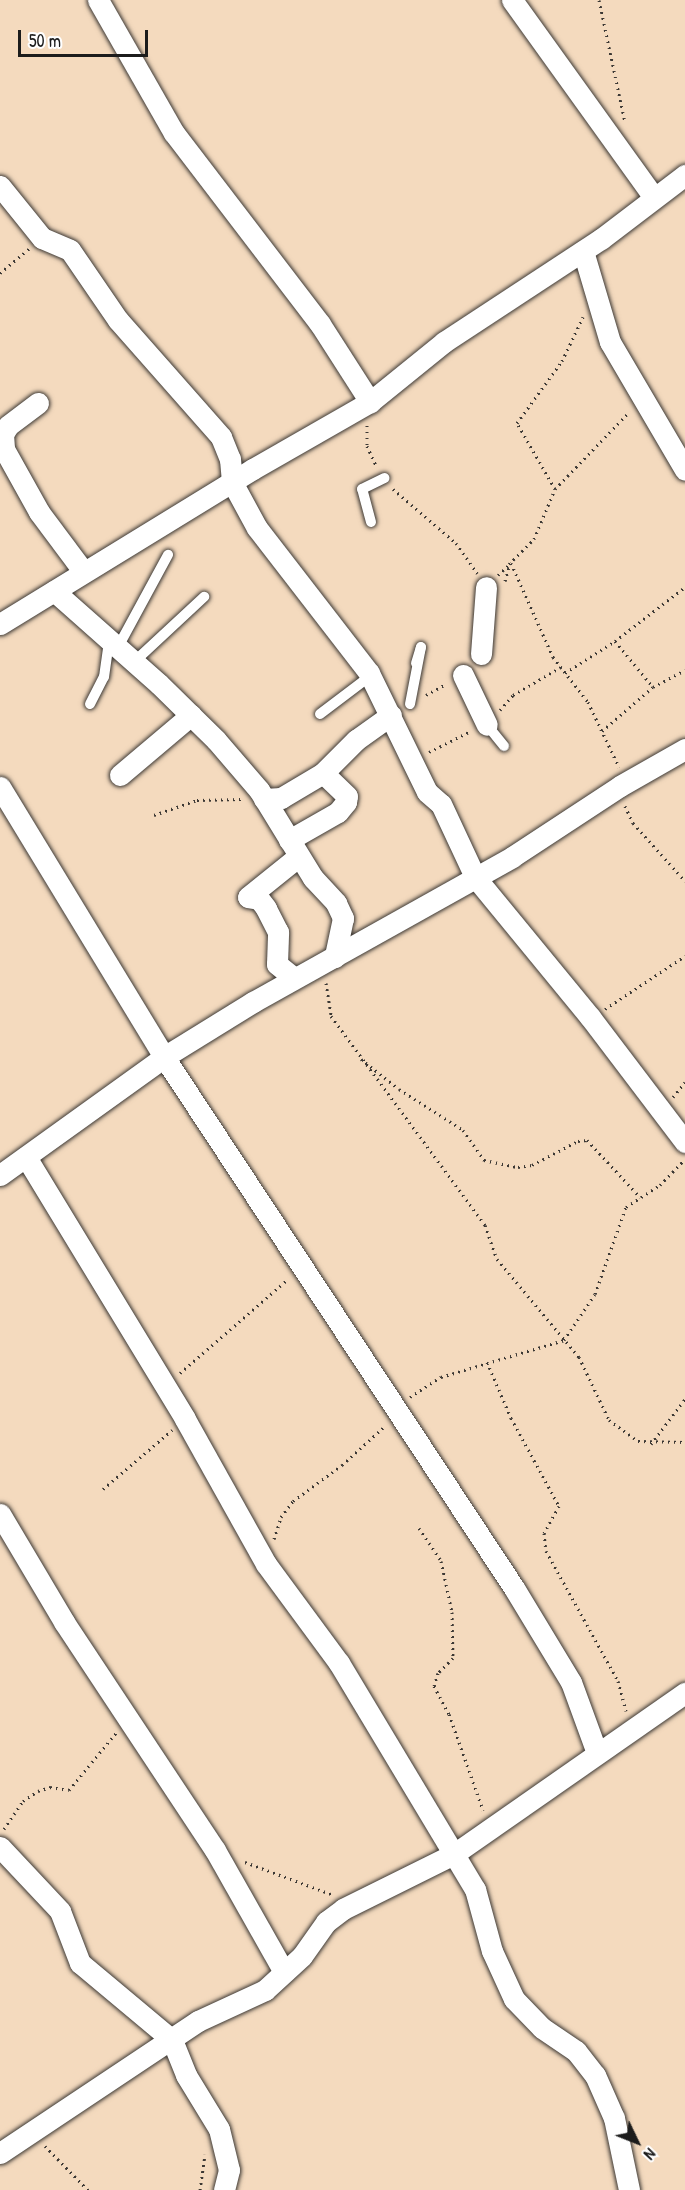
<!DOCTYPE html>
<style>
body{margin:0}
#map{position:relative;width:685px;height:2190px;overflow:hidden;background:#f4dabe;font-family:"Patrick Hand",sans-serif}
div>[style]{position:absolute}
.path>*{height:3px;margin-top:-1.5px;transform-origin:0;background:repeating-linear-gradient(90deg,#3c3834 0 1.5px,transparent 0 6px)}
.roads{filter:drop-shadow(0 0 2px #3c3834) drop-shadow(0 0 2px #3c3834)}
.lane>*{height:10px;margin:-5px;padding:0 5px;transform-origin:5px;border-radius:5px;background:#fff}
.street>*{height:21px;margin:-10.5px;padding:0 10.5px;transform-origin:10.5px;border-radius:10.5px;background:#fff}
span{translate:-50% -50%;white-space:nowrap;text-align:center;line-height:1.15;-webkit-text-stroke:4.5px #fff;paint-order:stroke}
.north{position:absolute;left:607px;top:2112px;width:60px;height:60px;-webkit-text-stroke:4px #fff;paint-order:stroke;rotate:133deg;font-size:16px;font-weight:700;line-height:24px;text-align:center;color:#1c1c1c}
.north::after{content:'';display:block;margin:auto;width:21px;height:27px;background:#1c1c1c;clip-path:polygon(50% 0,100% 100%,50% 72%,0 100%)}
.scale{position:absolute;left:18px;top:30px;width:130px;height:27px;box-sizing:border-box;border:3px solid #1c1c1c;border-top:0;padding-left:8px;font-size:18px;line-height:21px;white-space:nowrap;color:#1c1c1c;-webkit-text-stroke:4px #fff;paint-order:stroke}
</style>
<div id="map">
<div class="path">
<i style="left:599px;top:0;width:125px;rotate:78deg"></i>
<i style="left:0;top:273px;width:38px;rotate:-40deg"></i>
<i style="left:367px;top:425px;width:21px;rotate:90deg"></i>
<i style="left:367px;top:446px;width:23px;rotate:65deg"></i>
<i style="left:393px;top:489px;width:83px;rotate:40.6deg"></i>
<i style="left:456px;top:543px;width:37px;rotate:55deg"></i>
<i style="left:555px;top:489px;width:76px;rotate:-119.9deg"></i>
<i style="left:517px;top:423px;width:77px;rotate:-54deg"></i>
<i style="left:562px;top:361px;width:49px;rotate:-64.5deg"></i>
<i style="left:509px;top:564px;width:35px;rotate:-45deg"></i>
<i style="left:534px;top:539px;width:54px;rotate:-67.2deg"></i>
<i style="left:555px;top:489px;width:108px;rotate:-46.1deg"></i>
<i style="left:498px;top:575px;width:18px;rotate:-43deg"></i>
<i style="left:511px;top:563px;width:103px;rotate:65.9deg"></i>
<i style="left:553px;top:657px;width:57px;rotate:52.1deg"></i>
<i style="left:588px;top:702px;width:72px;rotate:64.5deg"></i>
<i style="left:505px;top:581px;width:18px;rotate:-74deg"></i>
<i style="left:615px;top:641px;width:60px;rotate:50.4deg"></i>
<i style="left:565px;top:673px;width:59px;rotate:-32.6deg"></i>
<i style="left:615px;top:641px;width:88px;rotate:-37.6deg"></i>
<i style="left:426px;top:695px;width:23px;rotate:-29deg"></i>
<i style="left:500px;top:710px;width:20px;rotate:-49deg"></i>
<i style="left:513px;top:695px;width:56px;rotate:-30.3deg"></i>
<i style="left:602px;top:731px;width:67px;rotate:-40.8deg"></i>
<i style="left:653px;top:687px;width:36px;rotate:-28deg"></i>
<i style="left:429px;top:752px;width:47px;rotate:-26.6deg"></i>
<i style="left:625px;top:806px;width:19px;rotate:65deg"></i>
<i style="left:633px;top:823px;width:78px;rotate:48.1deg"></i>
<i style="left:154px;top:815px;width:46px;rotate:-19.2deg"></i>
<i style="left:197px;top:800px;width:44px;rotate:-1.3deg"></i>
<i style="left:326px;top:983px;width:33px;rotate:81deg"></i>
<i style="left:331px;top:1016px;width:260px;rotate:53.6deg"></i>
<i style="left:485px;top:1225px;width:36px;rotate:71deg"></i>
<i style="left:497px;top:1259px;width:128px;rotate:50.1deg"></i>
<i style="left:579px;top:1357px;width:70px;rotate:64.5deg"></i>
<i style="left:609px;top:1420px;width:36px;rotate:36deg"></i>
<i style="left:638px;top:1441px;width:47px;rotate:1.2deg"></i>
<i style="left:605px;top:1009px;width:96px;rotate:-33.5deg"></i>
<i style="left:361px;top:1059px;width:48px;rotate:38.3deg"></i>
<i style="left:399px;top:1089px;width:76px;rotate:32.6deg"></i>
<i style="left:463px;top:1130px;width:37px;rotate:55deg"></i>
<i style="left:484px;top:1160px;width:35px;rotate:12deg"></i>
<i style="left:518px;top:1167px;width:14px;rotate:-8deg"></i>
<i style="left:532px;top:1165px;width:52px;rotate:-27.6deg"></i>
<i style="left:578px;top:1141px;width:9px;rotate:-6deg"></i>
<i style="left:587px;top:1140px;width:78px;rotate:47.1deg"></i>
<i style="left:673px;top:1097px;width:19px;rotate:-51deg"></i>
<i style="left:487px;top:1362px;width:61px;rotate:66.8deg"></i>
<i style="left:511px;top:1418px;width:100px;rotate:61.4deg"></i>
<i style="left:559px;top:1506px;width:31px;rotate:119deg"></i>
<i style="left:544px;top:1533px;width:18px;rotate:84deg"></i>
<i style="left:546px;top:1551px;width:149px;rotate:61deg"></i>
<i style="left:618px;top:1681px;width:31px;rotate:75deg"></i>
<i style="left:180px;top:1373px;width:143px;rotate:-41deg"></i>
<i style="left:410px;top:1397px;width:37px;rotate:-33deg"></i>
<i style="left:441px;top:1377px;width:128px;rotate:-16.7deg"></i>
<i style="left:564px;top:1340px;width:55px;rotate:-56deg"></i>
<i style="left:595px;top:1294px;width:92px;rotate:-70.4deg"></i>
<i style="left:626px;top:1207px;width:40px;rotate:-32.9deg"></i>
<i style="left:660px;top:1185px;width:35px;rotate:-46deg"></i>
<i style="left:651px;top:1444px;width:56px;rotate:-52.9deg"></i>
<i style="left:103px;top:1489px;width:91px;rotate:-40.5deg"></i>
<i style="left:419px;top:1528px;width:40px;rotate:56deg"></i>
<i style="left:441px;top:1561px;width:52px;rotate:77.8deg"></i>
<i style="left:452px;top:1612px;width:46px;rotate:88.8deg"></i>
<i style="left:453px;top:1658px;width:21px;rotate:135deg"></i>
<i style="left:438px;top:1673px;width:14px;rotate:107deg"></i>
<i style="left:434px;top:1686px;width:32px;rotate:62deg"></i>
<i style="left:449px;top:1714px;width:102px;rotate:70.5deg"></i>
<i style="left:274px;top:1539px;width:23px;rotate:-72deg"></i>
<i style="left:281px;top:1517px;width:20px;rotate:-53deg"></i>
<i style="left:293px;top:1501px;width:61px;rotate:-36.3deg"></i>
<i style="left:342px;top:1465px;width:59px;rotate:-42.3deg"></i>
<i style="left:4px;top:1829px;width:34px;rotate:-56deg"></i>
<i style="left:23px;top:1801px;width:18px;rotate:-34deg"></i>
<i style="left:38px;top:1791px;width:13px;rotate:-18deg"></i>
<i style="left:50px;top:1787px;width:19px;rotate:9deg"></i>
<i style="left:69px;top:1790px;width:74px;rotate:-50.5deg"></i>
<i style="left:245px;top:1862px;width:92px;rotate:20.4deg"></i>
<i style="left:45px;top:2146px;width:62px;rotate:45.7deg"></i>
<i style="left:200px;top:2190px;width:36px;rotate:-82deg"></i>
</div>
<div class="roads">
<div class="lane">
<i style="left:371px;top:522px;width:34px;rotate:-105deg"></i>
<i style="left:362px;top:489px;width:25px;rotate:-26deg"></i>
<i style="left:118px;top:647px;width:105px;rotate:-61.5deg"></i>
<i style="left:134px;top:662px;width:96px;rotate:-42.9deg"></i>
<i style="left:90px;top:704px;width:30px;rotate:-63deg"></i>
<i style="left:104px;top:677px;width:37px;rotate:-82deg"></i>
<i style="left:410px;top:704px;width:58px;rotate:-79.1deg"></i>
<i style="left:421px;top:647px;width:17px;rotate:107deg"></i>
<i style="left:320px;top:714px;width:63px;rotate:-37.2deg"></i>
<i style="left:487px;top:725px;width:27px;rotate:51deg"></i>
</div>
<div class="street">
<i style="left:98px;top:0;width:153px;rotate:60.3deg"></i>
<i style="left:174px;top:133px;width:240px;rotate:52.6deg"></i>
<i style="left:320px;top:324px;width:93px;rotate:57.3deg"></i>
<i style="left:512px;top:0;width:241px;rotate:54.3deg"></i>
<i style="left:0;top:186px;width:67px;rotate:51.1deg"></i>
<i style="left:42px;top:238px;width:30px;rotate:23deg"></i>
<i style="left:70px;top:250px;width:85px;rotate:55.6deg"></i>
<i style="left:118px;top:320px;width:156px;rotate:48.6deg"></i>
<i style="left:221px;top:437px;width:24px;rotate:68deg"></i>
<i style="left:230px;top:459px;width:23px;rotate:85deg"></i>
<i style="left:232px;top:482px;width:52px;rotate:61.5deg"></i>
<i style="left:257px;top:528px;width:183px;rotate:52.3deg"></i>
<i style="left:369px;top:673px;width:132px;rotate:64deg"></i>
<i style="left:427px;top:792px;width:18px;rotate:41deg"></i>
<i style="left:441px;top:804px;width:81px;rotate:65deg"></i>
<i style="left:475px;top:877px;width:181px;rotate:50.6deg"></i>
<i style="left:590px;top:1017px;width:157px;rotate:52.8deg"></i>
<i style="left:583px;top:251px;width:95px;rotate:73.5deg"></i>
<i style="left:610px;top:342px;width:148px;rotate:59.6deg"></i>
<i style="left:38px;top:403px;width:38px;rotate:143deg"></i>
<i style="left:8px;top:426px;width:9px;rotate:122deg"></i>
<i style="left:3px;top:434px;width:15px;rotate:86deg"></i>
<i style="left:4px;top:449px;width:72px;rotate:60.9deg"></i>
<i style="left:39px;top:512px;width:74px;rotate:53.3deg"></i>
<i style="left:54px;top:591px;width:140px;rotate:41.5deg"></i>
<i style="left:159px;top:684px;width:80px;rotate:44.5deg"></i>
<i style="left:216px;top:740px;width:66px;rotate:49.3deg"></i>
<i style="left:259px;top:790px;width:103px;rotate:58.5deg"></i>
<i style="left:313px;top:878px;width:34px;rotate:47deg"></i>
<i style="left:336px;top:903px;width:17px;rotate:65deg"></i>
<i style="left:343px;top:918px;width:40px;rotate:102deg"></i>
<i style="left:0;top:624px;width:297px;rotate:-31.5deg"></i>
<i style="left:253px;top:469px;width:135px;rotate:-29.8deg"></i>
<i style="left:370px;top:402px;width:95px;rotate:-39deg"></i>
<i style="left:444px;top:342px;width:188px;rotate:-33.3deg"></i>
<i style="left:601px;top:239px;width:106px;rotate:-37.3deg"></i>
<i style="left:481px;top:654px;width:67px;rotate:-85.7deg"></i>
<i style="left:463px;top:675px;width:55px;rotate:64.4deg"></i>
<i style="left:120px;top:775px;width:93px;rotate:-40.2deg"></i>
<i style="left:0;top:787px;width:316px;rotate:58.7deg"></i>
<i style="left:164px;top:1057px;width:636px;rotate:56.61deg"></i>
<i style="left:514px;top:1588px;width:110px;rotate:58.8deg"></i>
<i style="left:571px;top:1682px;width:76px;rotate:69.9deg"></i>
<i style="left:264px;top:799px;width:17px;rotate:-3deg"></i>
<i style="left:281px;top:798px;width:49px;rotate:-30.8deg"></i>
<i style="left:323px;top:773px;width:47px;rotate:-45deg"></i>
<i style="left:356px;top:740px;width:43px;rotate:-35.5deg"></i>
<i style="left:289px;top:840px;width:56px;rotate:-29.7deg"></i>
<i style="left:338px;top:812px;width:13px;rotate:-51deg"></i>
<i style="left:346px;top:802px;width:6px;rotate:-81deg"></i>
<i style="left:347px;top:796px;width:33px;rotate:-136deg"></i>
<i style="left:294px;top:978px;width:22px;rotate:-141deg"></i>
<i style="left:277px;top:964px;width:32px;rotate:-88deg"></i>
<i style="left:278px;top:932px;width:27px;rotate:-117deg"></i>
<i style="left:266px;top:908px;width:11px;rotate:-128deg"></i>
<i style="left:259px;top:899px;width:11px;rotate:-170deg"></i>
<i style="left:248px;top:897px;width:65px;rotate:-38.8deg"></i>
<i style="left:26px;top:1157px;width:306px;rotate:58.7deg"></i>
<i style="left:185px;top:1419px;width:166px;rotate:60.8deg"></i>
<i style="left:266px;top:1564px;width:123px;rotate:53.6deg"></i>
<i style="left:339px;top:1663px;width:264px;rotate:59deg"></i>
<i style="left:475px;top:1889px;width:64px;rotate:74.7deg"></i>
<i style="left:492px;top:1951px;width:53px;rotate:65.4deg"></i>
<i style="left:514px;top:1999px;width:40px;rotate:46deg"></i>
<i style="left:542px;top:2028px;width:41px;rotate:34.1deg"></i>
<i style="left:576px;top:2051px;width:31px;rotate:52deg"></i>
<i style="left:595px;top:2075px;width:47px;rotate:66.2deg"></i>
<i style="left:614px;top:2118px;width:74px;rotate:78.2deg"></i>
<i style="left:0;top:1175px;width:202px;rotate:-35.7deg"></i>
<i style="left:164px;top:1057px;width:105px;rotate:-31.7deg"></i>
<i style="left:253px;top:1002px;width:297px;rotate:-29.2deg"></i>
<i style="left:512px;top:857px;width:129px;rotate:-33.3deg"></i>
<i style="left:620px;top:786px;width:75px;rotate:-29.6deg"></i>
<i style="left:0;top:1514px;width:126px;rotate:59.3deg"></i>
<i style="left:64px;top:1622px;width:273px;rotate:56.5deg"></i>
<i style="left:215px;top:1850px;width:140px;rotate:60.5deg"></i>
<i style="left:0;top:1847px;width:88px;rotate:46.8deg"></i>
<i style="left:60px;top:1911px;width:56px;rotate:69deg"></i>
<i style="left:80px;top:1963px;width:120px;rotate:39.9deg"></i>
<i style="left:172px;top:2040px;width:38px;rotate:68deg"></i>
<i style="left:186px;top:2075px;width:63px;rotate:58.6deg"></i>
<i style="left:219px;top:2129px;width:42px;rotate:76.3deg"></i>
<i style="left:229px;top:2170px;width:21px;rotate:104deg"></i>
<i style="left:0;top:2153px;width:238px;rotate:-33.7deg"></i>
<i style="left:198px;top:2021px;width:74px;rotate:-24.8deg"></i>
<i style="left:265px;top:1990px;width:50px;rotate:-42.6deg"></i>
<i style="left:302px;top:1956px;width:42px;rotate:-54.8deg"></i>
<i style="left:326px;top:1922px;width:21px;rotate:-37deg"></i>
<i style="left:343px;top:1909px;width:124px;rotate:-26.4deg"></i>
<i style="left:454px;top:1854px;width:282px;rotate:-34.9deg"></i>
</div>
</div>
<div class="north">N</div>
<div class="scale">50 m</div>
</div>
